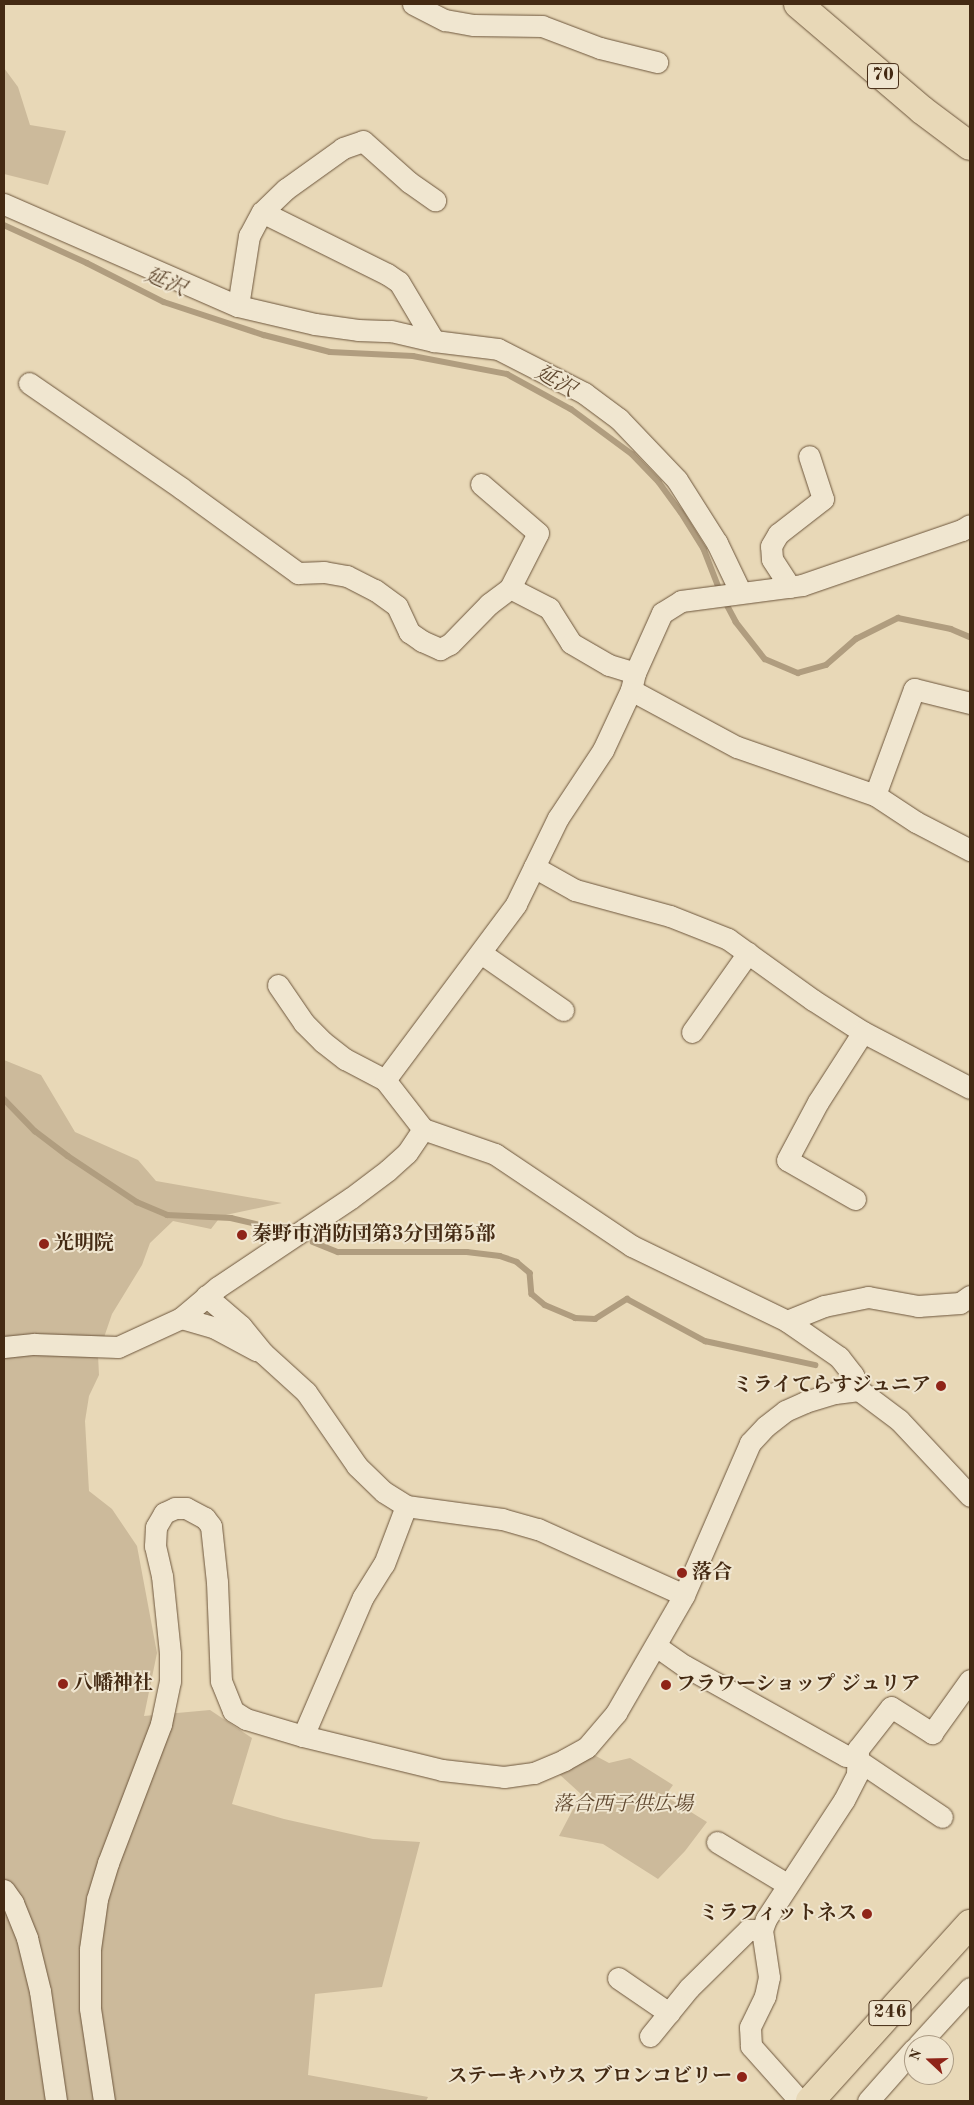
<!DOCTYPE html>
<meta charset="utf-8">
<style>
body{margin:0}
#map{position:relative;width:974px;height:2105px;overflow:hidden;background:#e8d8b7;font-family:"Old Standard TT","Noto Serif JP",serif}
div>[style]{position:absolute}
.green>*{inset:0;background:#ccba9b}
.stream>*{height:5.5px;margin:-2.75px;padding:0 2.75px;transform-origin:2.75px;border-radius:2.75px;background:#b09d7f}
.roads{filter:drop-shadow(0 0 1px #6d563c) drop-shadow(0 0 1px #6d563c)}
.minor>*{height:21px;margin:-10.5px;padding:0 10.5px;transform-origin:10.5px;border-radius:10.5px;background:#f0e6d0}
.major>*{height:28px;margin:-14px;padding:0 14px;transform-origin:14px;border-radius:14px;background:#e8d8b7}
.highway>*{height:28px;margin:-14px;padding:0 14px;transform-origin:14px;border-radius:14px;background:#e8d8b7}
.dots>*{width:14px;height:14px;translate:-50% -50%;box-sizing:border-box;border:2px solid #f0e6d0;border-radius:50%}
span{translate:-50% -50%;white-space:nowrap;text-align:center;line-height:1.15;-webkit-text-stroke:4px #f0e6d0;paint-order:stroke}
.shield-label span{padding:1px 4px;background:#f0e6d0;border:1px solid;border-radius:4px;-webkit-text-stroke-width:0}
.shield-label{font-size:19px;color:#442a13;font-weight:700}
.poi-label{font-size:20px;color:#442a13;font-weight:700}
.left{translate:0 -50%;text-align:left}
.right{translate:-100% -50%;text-align:right}
.park-label{font-size:20px;color:#5f472e;font-style:italic}
.water-label{font-size:21px;color:#5f472e;font-style:italic}
.frame{position:absolute;inset:0;border:5px solid #442a13;pointer-events:none}
.north{position:absolute;left:904px;top:2035px;width:50px;height:50px;box-sizing:border-box;background:#f0e6d0;border:1px solid #ab9b84;border-radius:50%;rotate:291deg;font-size:14px;font-weight:700;line-height:20px;text-align:center;color:#442a13}
.north::after{content:'';display:block;margin:auto;width:18px;height:22px;background:#8f2418;clip-path:polygon(50% 0,100% 100%,50% 72%,0 100%)}
</style>
<div id="map">
<div class="green">
<i style="clip-path:polygon(4px 68px,18px 87px,30px 125px,66px 131px,48px 185px,4px 174px)"></i>
<i style="clip-path:polygon(4px 1060px,41px 1075px,75px 1132px,138px 1160px,156px 1181px,282px 1203px,221px 1216px,211px 1229px,173px 1221px,150px 1243px,142px 1265px,112px 1314px,98px 1355px,99px 1375px,89px 1396px,85px 1421px,89px 1491px,112px 1509px,137px 1546px,157px 1653px,144px 1716px,210px 1710px,252px 1738px,232px 1804px,284px 1819px,373px 1839px,420px 1842px,382px 1987px,315px 1994px,308px 2075px,428px 2097px,426px 2101px,4px 2101px)"></i>
<i style="clip-path:polygon(594px 1755px,609px 1763px,630px 1758px,673px 1785px,665px 1796px,707px 1822px,685px 1851px,658px 1879px,603px 1844px,559px 1836px,581px 1794px,559px 1774px)"></i>
</div>
<div class="stream">
<i style="left:4px;top:225px;width:91px;rotate:24.6deg"></i>
<i style="left:87px;top:263px;width:86px;rotate:26.9deg"></i>
<i style="left:164px;top:302px;width:105px;rotate:18.3deg"></i>
<i style="left:264px;top:335px;width:68px;rotate:14.4deg"></i>
<i style="left:330px;top:352px;width:83px;rotate:2.8deg"></i>
<i style="left:413px;top:356px;width:96px;rotate:10.8deg"></i>
<i style="left:507px;top:374px;width:73px;rotate:28.7deg"></i>
<i style="left:571px;top:409px;width:76px;rotate:36.4deg"></i>
<i style="left:632px;top:454px;width:39px;rotate:46deg"></i>
<i style="left:659px;top:482px;width:37px;rotate:54deg"></i>
<i style="left:681px;top:512px;width:44px;rotate:58.1deg"></i>
<i style="left:704px;top:549px;width:44px;rotate:68.7deg"></i>
<i style="left:724px;top:599px;width:26px;rotate:62deg"></i>
<i style="left:736px;top:622px;width:47px;rotate:51.9deg"></i>
<i style="left:765px;top:659px;width:36px;rotate:23deg"></i>
<i style="left:798px;top:673px;width:29px;rotate:-16deg"></i>
<i style="left:826px;top:665px;width:40px;rotate:-41deg"></i>
<i style="left:856px;top:639px;width:47px;rotate:-26.6deg"></i>
<i style="left:898px;top:618px;width:54px;rotate:11.7deg"></i>
<i style="left:951px;top:629px;width:21px;rotate:23deg"></i>
<i style="left:4px;top:1099px;width:45px;rotate:45.9deg"></i>
<i style="left:35px;top:1131px;width:41px;rotate:37.1deg"></i>
<i style="left:68px;top:1156px;width:83px;rotate:33.7deg"></i>
<i style="left:137px;top:1202px;width:33px;rotate:23deg"></i>
<i style="left:167px;top:1215px;width:64px;rotate:2.7deg"></i>
<i style="left:231px;top:1218px;width:43px;rotate:13.4deg"></i>
<i style="left:313px;top:1242px;width:27px;rotate:22deg"></i>
<i style="left:338px;top:1252px;width:129px"></i>
<i style="left:467px;top:1252px;width:33px;rotate:7deg"></i>
<i style="left:500px;top:1256px;width:18px;rotate:19deg"></i>
<i style="left:517px;top:1262px;width:17px;rotate:40deg"></i>
<i style="left:530px;top:1273px;width:21px;rotate:85deg"></i>
<i style="left:532px;top:1294px;width:17px;rotate:40deg"></i>
<i style="left:545px;top:1305px;width:33px;rotate:23deg"></i>
<i style="left:575px;top:1318px;width:20px;rotate:3deg"></i>
<i style="left:595px;top:1319px;width:38px;rotate:-32deg"></i>
<i style="left:627px;top:1299px;width:89px;rotate:28.3deg"></i>
<i style="left:705px;top:1341px;width:113px;rotate:12.3deg"></i>
</div>
<div class="roads">
<div class="minor">
<i style="left:413px;top:4px;width:36px;rotate:27deg"></i>
<i style="left:445px;top:20px;width:29px;rotate:10deg"></i>
<i style="left:474px;top:25px;width:68px;rotate:0.8deg"></i>
<i style="left:542px;top:26px;width:62px;rotate:20.8deg"></i>
<i style="left:600px;top:48px;width:59px;rotate:13.8deg"></i>
<i style="left:4px;top:204px;width:255px;rotate:23.6deg"></i>
<i style="left:238px;top:306px;width:79px;rotate:13.2deg"></i>
<i style="left:315px;top:324px;width:43px;rotate:7.9deg"></i>
<i style="left:358px;top:330px;width:33px;rotate:2deg"></i>
<i style="left:391px;top:331px;width:44px;rotate:13.1deg"></i>
<i style="left:434px;top:341px;width:64px;rotate:7.1deg"></i>
<i style="left:498px;top:349px;width:97px;rotate:27.1deg"></i>
<i style="left:584px;top:393px;width:44px;rotate:36.6deg"></i>
<i style="left:619px;top:419px;width:84px;rotate:46.4deg"></i>
<i style="left:677px;top:480px;width:75px;rotate:57.6deg"></i>
<i style="left:717px;top:543px;width:55px;rotate:64.4deg"></i>
<i style="left:262px;top:212px;width:140px;rotate:26.4deg"></i>
<i style="left:387px;top:274px;width:14px;rotate:34deg"></i>
<i style="left:399px;top:282px;width:69px;rotate:59.3deg"></i>
<i style="left:238px;top:306px;width:71px;rotate:-81.1deg"></i>
<i style="left:249px;top:236px;width:27px;rotate:-62deg"></i>
<i style="left:262px;top:212px;width:33px;rotate:-44deg"></i>
<i style="left:286px;top:189px;width:70px;rotate:-35.7deg"></i>
<i style="left:343px;top:148px;width:21px;rotate:-19deg"></i>
<i style="left:363px;top:141px;width:62px;rotate:41.7deg"></i>
<i style="left:409px;top:182px;width:32px;rotate:35deg"></i>
<i style="left:29px;top:383px;width:185px;rotate:34.6deg"></i>
<i style="left:181px;top:488px;width:145px;rotate:36deg"></i>
<i style="left:298px;top:573px;width:26px;rotate:-2deg"></i>
<i style="left:324px;top:572px;width:23px;rotate:10deg"></i>
<i style="left:347px;top:576px;width:31px;rotate:27deg"></i>
<i style="left:375px;top:590px;width:27px;rotate:36deg"></i>
<i style="left:397px;top:606px;width:29px;rotate:65deg"></i>
<i style="left:409px;top:632px;width:16px;rotate:35deg"></i>
<i style="left:422px;top:641px;width:20px;rotate:24deg"></i>
<i style="left:440px;top:649px;width:11px;rotate:-27deg"></i>
<i style="left:450px;top:644px;width:56px;rotate:-45.7deg"></i>
<i style="left:489px;top:604px;width:26px;rotate:-37deg"></i>
<i style="left:510px;top:588px;width:44px;rotate:27.1deg"></i>
<i style="left:549px;top:608px;width:41px;rotate:57.8deg"></i>
<i style="left:571px;top:643px;width:44px;rotate:30.1deg"></i>
<i style="left:609px;top:665px;width:27px;rotate:17deg"></i>
<i style="left:481px;top:484px;width:75px;rotate:40.7deg"></i>
<i style="left:538px;top:533px;width:62px;rotate:117deg"></i>
<i style="left:790px;top:587px;width:33px;rotate:-123deg"></i>
<i style="left:772px;top:559px;width:13px;rotate:-94deg"></i>
<i style="left:771px;top:546px;width:14px;rotate:-60deg"></i>
<i style="left:778px;top:534px;width:57px;rotate:-37.9deg"></i>
<i style="left:823px;top:499px;width:45px;rotate:-108deg"></i>
<i style="left:631px;top:690px;width:120px;rotate:28.3deg"></i>
<i style="left:737px;top:747px;width:146px;rotate:19.2deg"></i>
<i style="left:875px;top:795px;width:49px;rotate:33.4deg"></i>
<i style="left:916px;top:822px;width:61px;rotate:27.4deg"></i>
<i style="left:875px;top:795px;width:113px;rotate:-69.8deg"></i>
<i style="left:914px;top:689px;width:58px;rotate:14deg"></i>
<i style="left:534px;top:867px;width:47px;rotate:29.3deg"></i>
<i style="left:575px;top:890px;width:98px;rotate:15.3deg"></i>
<i style="left:670px;top:916px;width:62px;rotate:21.6deg"></i>
<i style="left:728px;top:939px;width:105px;rotate:35.7deg"></i>
<i style="left:813px;top:1000px;width:59px;rotate:32.6deg"></i>
<i style="left:863px;top:1032px;width:121px;rotate:27.6deg"></i>
<i style="left:481px;top:953px;width:100px;rotate:34.8deg"></i>
<i style="left:278px;top:985px;width:46px;rotate:55.6deg"></i>
<i style="left:304px;top:1023px;width:27px;rotate:45deg"></i>
<i style="left:323px;top:1042px;width:28px;rotate:38deg"></i>
<i style="left:345px;top:1059px;width:45px;rotate:27.7deg"></i>
<i style="left:385px;top:1080px;width:62px;rotate:52.2deg"></i>
<i style="left:423px;top:1129px;width:76px;rotate:19.1deg"></i>
<i style="left:495px;top:1154px;width:165px;rotate:33.9deg"></i>
<i style="left:632px;top:1246px;width:172px;rotate:25.8deg"></i>
<i style="left:787px;top:1321px;width:63px;rotate:34.7deg"></i>
<i style="left:839px;top:1357px;width:23px;rotate:52deg"></i>
<i style="left:853px;top:1375px;width:16px;rotate:68deg"></i>
<i style="left:859px;top:1390px;width:50px;rotate:36.9deg"></i>
<i style="left:899px;top:1420px;width:104px;rotate:46.9deg"></i>
<i style="left:692px;top:1032px;width:97px;rotate:-54.7deg"></i>
<i style="left:385px;top:1080px;width:219px;rotate:-53.3deg"></i>
<i style="left:516px;top:904px;width:96px;rotate:-64deg"></i>
<i style="left:558px;top:818px;width:82px;rotate:-56.5deg"></i>
<i style="left:603px;top:750px;width:66px;rotate:-65deg"></i>
<i style="left:631px;top:690px;width:17px;rotate:-77deg"></i>
<i style="left:635px;top:673px;width:66px;rotate:-65.8deg"></i>
<i style="left:662px;top:613px;width:22px;rotate:-32deg"></i>
<i style="left:681px;top:601px;width:122px;rotate:-7.5deg"></i>
<i style="left:802px;top:585px;width:169px;rotate:-19deg"></i>
<i style="left:962px;top:530px;width:9px;rotate:-32deg"></i>
<i style="left:855px;top:1199px;width:78px;rotate:-150.2deg"></i>
<i style="left:787px;top:1160px;width:66px;rotate:-61.9deg"></i>
<i style="left:818px;top:1102px;width:83px;rotate:-57.3deg"></i>
<i style="left:206px;top:1296px;width:46px;rotate:40.6deg"></i>
<i style="left:241px;top:1326px;width:35px;rotate:51deg"></i>
<i style="left:263px;top:1353px;width:58px;rotate:42.2deg"></i>
<i style="left:306px;top:1392px;width:90px;rotate:55.4deg"></i>
<i style="left:357px;top:1466px;width:37px;rotate:44deg"></i>
<i style="left:384px;top:1492px;width:26px;rotate:32deg"></i>
<i style="left:406px;top:1506px;width:97px;rotate:7.7deg"></i>
<i style="left:502px;top:1519px;width:37px;rotate:16deg"></i>
<i style="left:538px;top:1529px;width:160px;rotate:24.3deg"></i>
<i style="left:181px;top:1318px;width:35px;rotate:16deg"></i>
<i style="left:215px;top:1328px;width:47px;rotate:28.2deg"></i>
<i style="left:787px;top:1321px;width:40px;rotate:-22deg"></i>
<i style="left:824px;top:1306px;width:45px;rotate:-11.6deg"></i>
<i style="left:868px;top:1297px;width:51px;rotate:10.2deg"></i>
<i style="left:918px;top:1306px;width:42px;rotate:-4.1deg"></i>
<i style="left:960px;top:1303px;width:12px;rotate:-35deg"></i>
<i style="left:4px;top:1347px;width:30px;rotate:-6deg"></i>
<i style="left:34px;top:1344px;width:84px;rotate:2deg"></i>
<i style="left:118px;top:1347px;width:69px;rotate:-24.7deg"></i>
<i style="left:181px;top:1318px;width:48px;rotate:-40deg"></i>
<i style="left:218px;top:1287px;width:160px;rotate:-33.8deg"></i>
<i style="left:351px;top:1198px;width:46px;rotate:-37.1deg"></i>
<i style="left:388px;top:1170px;width:25px;rotate:-42deg"></i>
<i style="left:407px;top:1153px;width:29px;rotate:-56deg"></i>
<i style="left:656px;top:1646px;width:35px;rotate:35deg"></i>
<i style="left:685px;top:1666px;width:184px;rotate:29.2deg"></i>
<i style="left:846px;top:1756px;width:12px;rotate:-5deg"></i>
<i style="left:303px;top:1736px;width:151px;rotate:-66.7deg"></i>
<i style="left:363px;top:1597px;width:39px;rotate:-58deg"></i>
<i style="left:384px;top:1564px;width:62px;rotate:-69.2deg"></i>
<i style="left:859px;top:1761px;width:100px;rotate:34deg"></i>
<i style="left:717px;top:1842px;width:82px;rotate:31deg"></i>
<i style="left:4px;top:1890px;width:16px;rotate:55deg"></i>
<i style="left:13px;top:1903px;width:38px;rotate:68deg"></i>
<i style="left:27px;top:1938px;width:55px;rotate:76.2deg"></i>
<i style="left:40px;top:1991px;width:111px;rotate:81.7deg"></i>
<i style="left:618px;top:1978px;width:62px;rotate:34.5deg"></i>
<i style="left:650px;top:2036px;width:62px;rotate:-50.9deg"></i>
<i style="left:689px;top:1988px;width:83px;rotate:-44.5deg"></i>
<i style="left:748px;top:1930px;width:14px"></i>
<i style="left:918px;top:2045px;width:77px;rotate:-47.6deg"></i>
<i style="left:104px;top:2101px;width:94px;rotate:-98.6deg"></i>
<i style="left:90px;top:2008px;width:59px;rotate:-90deg"></i>
<i style="left:90px;top:1949px;width:50px;rotate:-82deg"></i>
<i style="left:97px;top:1899px;width:38px;rotate:-73deg"></i>
<i style="left:108px;top:1863px;width:149px;rotate:-69.1deg"></i>
<i style="left:161px;top:1724px;width:44px;rotate:-78.2deg"></i>
<i style="left:170px;top:1681px;width:28px;rotate:-90deg"></i>
<i style="left:170px;top:1653px;width:77px;rotate:-95.9deg"></i>
<i style="left:162px;top:1576px;width:31px;rotate:-103deg"></i>
<i style="left:155px;top:1546px;width:19px;rotate:-87deg"></i>
<i style="left:156px;top:1527px;width:16px;rotate:-60deg"></i>
<i style="left:164px;top:1513px;width:12px;rotate:-24deg"></i>
<i style="left:175px;top:1508px;width:11px"></i>
<i style="left:186px;top:1508px;width:21px;rotate:28deg"></i>
<i style="left:205px;top:1518px;width:10px;rotate:53deg"></i>
<i style="left:211px;top:1526px;width:56px;rotate:83.9deg"></i>
<i style="left:217px;top:1582px;width:99px;rotate:87.7deg"></i>
<i style="left:221px;top:1681px;width:32px;rotate:68deg"></i>
<i style="left:233px;top:1711px;width:15px;rotate:32deg"></i>
<i style="left:246px;top:1719px;width:59px;rotate:16.6deg"></i>
<i style="left:303px;top:1736px;width:143px;rotate:13.7deg"></i>
<i style="left:442px;top:1770px;width:62px;rotate:6.4deg"></i>
<i style="left:504px;top:1777px;width:30px;rotate:-8deg"></i>
<i style="left:534px;top:1773px;width:33px;rotate:-23deg"></i>
<i style="left:564px;top:1760px;width:26px;rotate:-29deg"></i>
<i style="left:587px;top:1747px;width:45px;rotate:-49.5deg"></i>
<i style="left:616px;top:1713px;width:136px;rotate:-60deg"></i>
<i style="left:684px;top:1595px;width:166px;rotate:-66.5deg"></i>
<i style="left:750px;top:1443px;width:23px;rotate:-47deg"></i>
<i style="left:766px;top:1426px;width:24px;rotate:-38deg"></i>
<i style="left:785px;top:1411px;width:22px;rotate:-24deg"></i>
<i style="left:805px;top:1402px;width:31px;rotate:-17deg"></i>
<i style="left:835px;top:1393px;width:24px;rotate:-7deg"></i>
<i style="left:800px;top:2101px;width:74px;rotate:-131.7deg"></i>
<i style="left:751px;top:2046px;width:19px;rotate:-93deg"></i>
<i style="left:750px;top:2027px;width:34px;rotate:-64deg"></i>
<i style="left:765px;top:1996px;width:19px;rotate:-78deg"></i>
<i style="left:769px;top:1977px;width:48px;rotate:-98.5deg"></i>
<i style="left:762px;top:1930px;width:12px;rotate:-70deg"></i>
<i style="left:766px;top:1919px;width:142px;rotate:-56.8deg"></i>
<i style="left:844px;top:1800px;width:29px;rotate:-63deg"></i>
<i style="left:857px;top:1774px;width:25px;rotate:-88deg"></i>
<i style="left:858px;top:1749px;width:53px;rotate:-51.8deg"></i>
<i style="left:891px;top:1707px;width:49px;rotate:32.4deg"></i>
<i style="left:932px;top:1733px;width:65px;rotate:-54.4deg"></i>
<i style="left:868px;top:2101px;width:69px;rotate:-48.5deg"></i>
</div>
<div class="major">
<i style="left:798px;top:4px;width:163px;rotate:40.5deg"></i>
<i style="left:922px;top:110px;width:60px;rotate:36.9deg"></i>
</div>
<div class="highway">
<i style="left:810px;top:2101px;width:239px;rotate:-47.9deg"></i>
</div>
</div>
<div class="dots">
<i style="left:242px;top:1235px;background:#8f2418"></i>
<i style="left:44px;top:1244px;background:#8f2418"></i>
<i style="left:941px;top:1386px;background:#8f2418"></i>
<i style="left:682px;top:1573px;background:#8f2418"></i>
<i style="left:63px;top:1684px;background:#8f2418"></i>
<i style="left:666px;top:1685px;background:#8f2418"></i>
<i style="left:867px;top:1914px;background:#8f2418"></i>
<i style="left:742px;top:2077px;background:#8f2418"></i>
</div>
<div class="shield-label">
<span style="left:883px;top:76px">70</span>
<span style="left:890px;top:2013px">246</span>
</div>
<div class="poi-label">
<span class="left" style="left:252px;top:1235px">秦野市消防団第3分団第5部</span>
<span class="left" style="left:54px;top:1244px">光明院</span>
<span class="right" style="left:931px;top:1386px">ミライてらすジュニア</span>
<span class="left" style="left:692px;top:1573px">落合</span>
<span class="left" style="left:73px;top:1684px">八幡神社</span>
<span class="left" style="left:676px;top:1685px">フラワーショップ ジュリア</span>
<span class="right" style="left:857px;top:1914px">ミラフィットネス</span>
<span class="right" style="left:732px;top:2077px">ステーキハウス ブロンコビリー</span>
</div>
<div class="park-label">
<span style="left:623px;top:1805px">落合西子供広場</span>
</div>
<div class="water-label">
<span style="left:165px;top:283px;rotate:23deg">延沢</span>
<span style="left:555px;top:382px;rotate:30deg">延沢</span>
</div>
<div class="frame"></div>
<div class="north">N</div>
</div>
